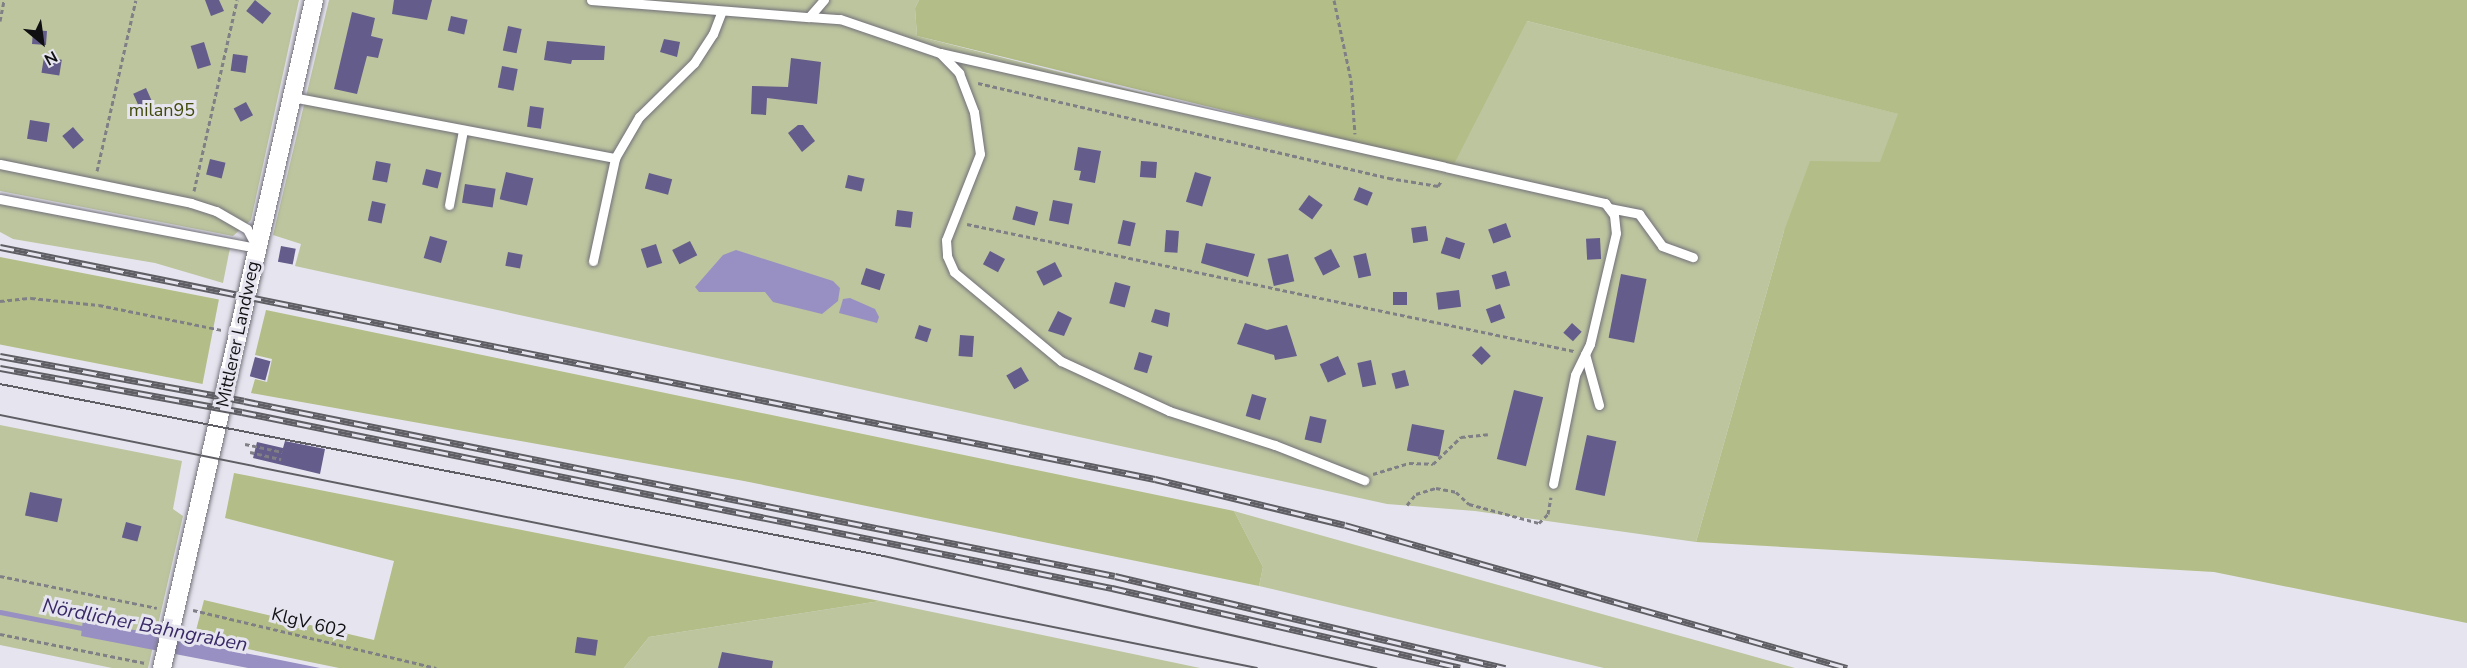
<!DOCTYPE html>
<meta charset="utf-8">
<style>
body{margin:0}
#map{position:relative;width:2467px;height:668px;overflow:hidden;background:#e6e5ef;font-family:"Nunito Sans",sans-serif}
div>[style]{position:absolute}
.green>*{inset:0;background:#bdc59f}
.forest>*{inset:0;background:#b3bd87;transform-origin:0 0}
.water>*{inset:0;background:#9890c2}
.stream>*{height:5px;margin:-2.5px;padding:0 2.5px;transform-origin:2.5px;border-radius:2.5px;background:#9890c2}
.building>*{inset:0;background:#645c8a;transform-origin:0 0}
.path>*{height:3px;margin-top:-1.5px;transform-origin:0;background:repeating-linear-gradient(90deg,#7f7f85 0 4.5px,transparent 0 7.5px)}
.roads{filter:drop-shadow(0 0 2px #717079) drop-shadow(0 0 2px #717079)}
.service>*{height:9px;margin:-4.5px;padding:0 4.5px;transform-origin:4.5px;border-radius:4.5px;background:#fff}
.minor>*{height:18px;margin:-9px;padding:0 9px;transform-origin:9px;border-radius:9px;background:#fff}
.tram>*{height:1.5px;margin:-0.75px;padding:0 0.75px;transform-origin:0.75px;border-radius:0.75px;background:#5e5e64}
.rail>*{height:7px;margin-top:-3.5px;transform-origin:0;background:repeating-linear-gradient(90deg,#e6e5ef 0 14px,#5e5e64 0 28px);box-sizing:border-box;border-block:2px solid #5e5e64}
span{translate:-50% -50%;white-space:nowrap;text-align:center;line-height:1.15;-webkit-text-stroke:6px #e6e5ef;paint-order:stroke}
.park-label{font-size:18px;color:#434b0c}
.street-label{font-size:18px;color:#101013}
.water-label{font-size:20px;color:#392967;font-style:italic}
.north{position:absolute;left:12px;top:12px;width:60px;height:60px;-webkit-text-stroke:4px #e6e5ef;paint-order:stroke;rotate:151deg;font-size:16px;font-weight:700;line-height:24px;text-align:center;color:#101013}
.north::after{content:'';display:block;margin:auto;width:21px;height:27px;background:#101013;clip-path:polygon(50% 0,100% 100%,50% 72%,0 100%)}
</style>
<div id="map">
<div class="green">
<i style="clip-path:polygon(0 0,299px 0,251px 220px,233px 236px,0 191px)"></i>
<i style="clip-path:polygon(329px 0,919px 0,915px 8px,917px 36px,1356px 147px,1527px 21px,1899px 114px,1881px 162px,1784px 231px,1696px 542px,1475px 511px,1387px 504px,295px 266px,301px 244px,273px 235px)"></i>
<i style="clip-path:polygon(0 204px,230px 248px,223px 283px,155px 263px,13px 239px,0 232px)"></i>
<i style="clip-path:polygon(0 425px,182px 461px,173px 509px,183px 516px,148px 668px,112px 668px,0 645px)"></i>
<i style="clip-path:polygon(1234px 511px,1795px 668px,1604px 668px,1259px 586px,1263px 567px)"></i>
<i style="clip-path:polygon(880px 601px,1200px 668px,624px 668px,649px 637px)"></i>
</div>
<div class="forest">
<i style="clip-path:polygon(919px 0,2467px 0,2467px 623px,2214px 572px,1696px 542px,1784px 231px,1810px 161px,1880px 162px,1898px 114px,1527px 21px,1453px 166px,917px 36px,915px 8px)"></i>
<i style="left:0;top:257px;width:223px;height:86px;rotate:11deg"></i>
<i style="clip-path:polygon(266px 310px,1234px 511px,1263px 567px,1259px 586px,744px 481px,251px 393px,255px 379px,267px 382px,272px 359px,255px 355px)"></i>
<i style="clip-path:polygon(234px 473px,880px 601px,649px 637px,624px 668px,339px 668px,194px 638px,204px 600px,374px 640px,394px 561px,225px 518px)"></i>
</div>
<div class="water">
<i style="clip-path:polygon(736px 250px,833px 281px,840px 288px,838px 301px,822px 314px,773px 302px,765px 292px,699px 292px,695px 287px,723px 255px)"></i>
<i style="clip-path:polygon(850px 298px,875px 309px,879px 317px,877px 323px,839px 313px,843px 299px)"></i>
<i style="clip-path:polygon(83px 619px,190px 642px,320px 668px,248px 668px,81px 636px)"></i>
</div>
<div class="stream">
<i style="left:0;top:612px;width:89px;rotate:11.1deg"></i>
</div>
<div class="building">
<i style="clip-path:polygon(205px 0,219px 0,224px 11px,211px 16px)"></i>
<i style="left:255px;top:0;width:21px;height:14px;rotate:39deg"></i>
<i style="clip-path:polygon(394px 0,432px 0,427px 20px,392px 14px)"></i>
<i style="clip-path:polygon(352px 12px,375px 18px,371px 36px,383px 39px,378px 58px,367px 56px,357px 94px,334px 89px)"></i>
<i style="left:451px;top:16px;width:17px;height:15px;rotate:13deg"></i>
<i style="left:508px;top:26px;width:14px;height:25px;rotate:12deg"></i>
<i style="left:33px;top:30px;width:14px;height:14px;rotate:4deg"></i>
<i style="clip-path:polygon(664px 39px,680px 42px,677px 57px,660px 52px)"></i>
<i style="clip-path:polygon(547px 41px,605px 46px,604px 60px,572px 60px,571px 64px,544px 60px)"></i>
<i style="left:204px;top:42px;width:24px;height:14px;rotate:73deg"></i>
<i style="left:233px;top:54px;width:15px;height:17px;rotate:8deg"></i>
<i style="left:44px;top:57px;width:18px;height:16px;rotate:9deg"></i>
<i style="clip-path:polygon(791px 58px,821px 62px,817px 104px,767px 98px,766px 115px,751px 114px,752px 86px,788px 87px)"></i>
<i style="left:502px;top:66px;width:16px;height:22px;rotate:11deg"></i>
<i style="left:146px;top:88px;width:17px;height:14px;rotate:66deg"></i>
<i style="left:246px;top:102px;width:15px;height:14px;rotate:62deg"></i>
<i style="left:530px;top:106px;width:14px;height:21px;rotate:8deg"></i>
<i style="left:30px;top:120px;width:20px;height:19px;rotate:9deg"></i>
<i style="clip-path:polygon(798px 125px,803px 125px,815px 141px,802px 152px,788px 133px)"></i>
<i style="left:73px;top:127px;width:17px;height:14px;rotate:50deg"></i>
<i style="clip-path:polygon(1078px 147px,1101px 151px,1095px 183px,1079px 180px,1081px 171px,1074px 170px)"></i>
<i style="left:210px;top:159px;width:16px;height:16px;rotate:14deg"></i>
<i style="left:376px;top:161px;width:15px;height:19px;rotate:11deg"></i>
<i style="left:1141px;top:161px;width:16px;height:16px;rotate:4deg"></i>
<i style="left:426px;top:169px;width:16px;height:16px;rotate:14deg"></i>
<i style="left:506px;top:172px;width:28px;height:28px;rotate:13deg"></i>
<i style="left:1195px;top:172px;width:17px;height:31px;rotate:17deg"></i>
<i style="left:649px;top:173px;width:24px;height:16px;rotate:15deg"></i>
<i style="left:848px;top:175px;width:17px;height:13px;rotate:13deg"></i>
<i style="left:465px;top:184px;width:31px;height:19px;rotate:9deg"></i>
<i style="left:1359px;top:187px;width:15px;height:14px;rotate:23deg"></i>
<i style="left:1309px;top:195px;width:17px;height:18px;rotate:36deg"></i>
<i style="left:1053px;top:200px;width:20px;height:21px;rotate:11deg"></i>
<i style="left:372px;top:201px;width:14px;height:20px;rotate:12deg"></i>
<i style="left:1016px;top:206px;width:23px;height:14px;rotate:15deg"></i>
<i style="left:897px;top:210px;width:16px;height:16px;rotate:7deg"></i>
<i style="left:1123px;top:220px;width:13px;height:24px;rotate:13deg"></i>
<i style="left:1506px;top:223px;width:15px;height:19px;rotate:70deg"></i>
<i style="left:1426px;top:226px;width:15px;height:15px;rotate:82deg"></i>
<i style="left:1166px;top:230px;width:13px;height:22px;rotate:4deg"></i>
<i style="left:430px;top:236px;width:18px;height:23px;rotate:16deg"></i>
<i style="left:1446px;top:237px;width:20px;height:17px;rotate:18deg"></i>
<i style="left:1600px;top:238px;width:21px;height:14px;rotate:87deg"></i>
<i style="left:690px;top:241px;width:16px;height:20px;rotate:63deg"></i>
<i style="clip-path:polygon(1206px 243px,1255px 254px,1248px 277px,1201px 263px)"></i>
<i style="left:656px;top:244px;width:20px;height:16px;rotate:72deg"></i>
<i style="left:281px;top:246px;width:15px;height:16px;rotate:11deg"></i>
<i style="left:1331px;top:249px;width:20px;height:19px;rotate:63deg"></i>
<i style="left:990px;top:251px;width:17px;height:15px;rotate:28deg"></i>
<i style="left:508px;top:252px;width:15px;height:14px;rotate:11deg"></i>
<i style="left:1366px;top:253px;width:23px;height:13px;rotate:77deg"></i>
<i style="left:1288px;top:254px;width:28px;height:21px;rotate:77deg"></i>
<i style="left:1055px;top:262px;width:16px;height:21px;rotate:63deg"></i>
<i style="left:866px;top:268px;width:20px;height:17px;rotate:18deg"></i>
<i style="left:1506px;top:271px;width:15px;height:15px;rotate:74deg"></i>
<i style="left:1621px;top:274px;width:26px;height:65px;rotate:11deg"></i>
<i style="left:1115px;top:282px;width:16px;height:22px;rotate:15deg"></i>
<i style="left:1459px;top:290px;width:17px;height:23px;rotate:83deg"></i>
<i style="left:1407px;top:292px;width:13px;height:14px;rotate:90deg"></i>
<i style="left:1500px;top:304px;width:15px;height:15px;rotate:70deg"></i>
<i style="clip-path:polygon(1155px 309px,1170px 313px,1168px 327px,1151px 322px)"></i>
<i style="clip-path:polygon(1058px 311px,1072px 318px,1064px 336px,1048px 331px)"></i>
<i style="clip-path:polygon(1245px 323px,1267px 330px,1287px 325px,1297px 356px,1275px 360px,1274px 355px,1237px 344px)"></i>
<i style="left:1572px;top:323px;width:13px;height:13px;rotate:42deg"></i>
<i style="left:919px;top:325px;width:13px;height:14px;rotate:18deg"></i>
<i style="left:960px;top:335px;width:14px;height:21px;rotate:4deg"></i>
<i style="left:1481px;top:346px;width:14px;height:13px;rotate:45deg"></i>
<i style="left:1139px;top:352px;width:14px;height:18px;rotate:17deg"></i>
<i style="left:1338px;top:356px;width:20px;height:20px;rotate:66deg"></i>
<i style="left:255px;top:357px;width:16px;height:20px;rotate:15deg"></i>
<i style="left:1371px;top:360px;width:25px;height:14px;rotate:78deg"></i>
<i style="left:1021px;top:367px;width:16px;height:17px;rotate:60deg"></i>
<i style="left:1405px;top:370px;width:16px;height:14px;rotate:75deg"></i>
<i style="left:1514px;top:390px;width:30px;height:71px;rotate:14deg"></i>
<i style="left:1252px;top:394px;width:15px;height:23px;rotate:16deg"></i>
<i style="left:1310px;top:416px;width:17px;height:24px;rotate:13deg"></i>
<i style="left:1412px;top:424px;width:33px;height:27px;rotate:11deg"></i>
<i style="left:1587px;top:435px;width:30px;height:56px;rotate:12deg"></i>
<i style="clip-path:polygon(285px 441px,325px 449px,320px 474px,253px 458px,257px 442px,283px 448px)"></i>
<i style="left:30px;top:492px;width:33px;height:24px;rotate:12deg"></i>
<i style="left:126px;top:522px;width:16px;height:16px;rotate:15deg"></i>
<i style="left:577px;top:637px;width:21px;height:16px;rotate:8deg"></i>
<i style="clip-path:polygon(722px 652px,773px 661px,772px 668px,718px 668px)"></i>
</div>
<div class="path">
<i style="left:1334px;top:0;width:82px;rotate:78deg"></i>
<i style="left:1351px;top:80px;width:54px;rotate:85.8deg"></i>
<i style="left:0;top:21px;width:21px;rotate:-79deg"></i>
<i style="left:978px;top:83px;width:422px;rotate:13deg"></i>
<i style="left:1389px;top:178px;width:50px;rotate:9.3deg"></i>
<i style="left:1438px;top:186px;width:7px;rotate:-56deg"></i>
<i style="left:97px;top:171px;width:175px;rotate:-77.2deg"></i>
<i style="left:194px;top:191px;width:196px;rotate:-77.3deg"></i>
<i style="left:967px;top:224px;width:620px;rotate:11.82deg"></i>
<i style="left:0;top:301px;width:31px;rotate:-6deg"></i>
<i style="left:31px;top:298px;width:68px;rotate:5.9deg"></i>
<i style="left:99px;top:305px;width:126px;rotate:11.5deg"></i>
<i style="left:245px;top:444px;width:38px;rotate:12deg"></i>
<i style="left:250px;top:452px;width:32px;rotate:13deg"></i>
<i style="left:1373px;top:474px;width:38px;rotate:-17deg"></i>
<i style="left:1409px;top:463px;width:24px;rotate:2deg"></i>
<i style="left:1433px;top:464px;width:39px;rotate:-44deg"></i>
<i style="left:1461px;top:437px;width:27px;rotate:-6deg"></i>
<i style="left:1407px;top:505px;width:14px;rotate:-51deg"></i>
<i style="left:1416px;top:494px;width:21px;rotate:-17deg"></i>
<i style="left:1436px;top:488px;width:20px;rotate:11deg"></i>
<i style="left:1456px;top:492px;width:18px;rotate:43deg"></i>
<i style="left:1469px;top:504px;width:73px;rotate:15.2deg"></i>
<i style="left:1539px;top:523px;width:13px;rotate:-45deg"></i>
<i style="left:1548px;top:514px;width:17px;rotate:-80deg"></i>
<i style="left:0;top:576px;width:160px;rotate:11.5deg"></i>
<i style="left:193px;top:610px;width:250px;rotate:13.4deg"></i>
<i style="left:0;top:634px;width:148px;rotate:11.3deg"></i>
</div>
<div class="roads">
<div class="service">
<i style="left:591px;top:0;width:219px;rotate:4.5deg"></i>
<i style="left:809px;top:17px;width:23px;rotate:-49deg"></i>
<i style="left:809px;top:17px;width:31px;rotate:4deg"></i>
<i style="left:840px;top:19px;width:106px;rotate:18.8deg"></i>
<i style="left:940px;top:53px;width:28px;rotate:46deg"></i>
<i style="left:959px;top:73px;width:42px;rotate:69deg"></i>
<i style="left:974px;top:112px;width:42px;rotate:81.9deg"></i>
<i style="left:980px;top:154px;width:92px;rotate:111.6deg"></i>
<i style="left:946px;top:240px;width:16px;rotate:86deg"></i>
<i style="left:947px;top:256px;width:17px;rotate:66deg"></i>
<i style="left:954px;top:272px;width:139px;rotate:39.8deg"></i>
<i style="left:1061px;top:361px;width:119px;rotate:24.8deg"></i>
<i style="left:1169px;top:411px;width:111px;rotate:17.8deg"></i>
<i style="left:1275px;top:445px;width:96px;rotate:21.5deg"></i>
<i style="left:940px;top:53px;width:682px;rotate:12.71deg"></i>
<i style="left:1605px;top:203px;width:15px;rotate:53deg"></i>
<i style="left:1614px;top:215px;width:18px;rotate:84deg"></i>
<i style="left:1616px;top:233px;width:114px;rotate:103.2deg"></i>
<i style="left:1590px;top:344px;width:34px;rotate:116deg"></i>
<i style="left:1575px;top:375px;width:111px;rotate:101.4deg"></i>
<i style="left:292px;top:97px;width:329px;rotate:10.7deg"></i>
<i style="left:615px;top:158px;width:48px;rotate:-59.7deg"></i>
<i style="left:639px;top:117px;width:77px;rotate:-44.5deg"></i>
<i style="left:694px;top:63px;width:35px;rotate:-57deg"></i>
<i style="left:713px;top:34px;width:22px;rotate:-69deg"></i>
<i style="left:0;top:164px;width:195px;rotate:11.5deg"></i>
<i style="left:191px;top:203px;width:26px;rotate:18deg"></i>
<i style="left:216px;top:211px;width:36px;rotate:30deg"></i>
<i style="left:247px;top:229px;width:19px;rotate:62deg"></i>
<i style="left:0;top:199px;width:262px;rotate:10.8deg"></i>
<i style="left:449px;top:205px;width:76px;rotate:-79.4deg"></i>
<i style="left:1609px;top:208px;width:31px;rotate:11deg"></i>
<i style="left:1639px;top:214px;width:39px;rotate:54deg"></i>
<i style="left:1662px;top:246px;width:33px;rotate:20deg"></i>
<i style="left:593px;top:261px;width:105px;rotate:-77.9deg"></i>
<i style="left:1585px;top:354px;width:53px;rotate:74.6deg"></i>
</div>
<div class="minor">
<i style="left:162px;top:668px;width:685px;rotate:-77.18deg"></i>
</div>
</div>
<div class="tram">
<i style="left:0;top:384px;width:901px;rotate:11.01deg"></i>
<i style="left:884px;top:556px;width:505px;rotate:12.82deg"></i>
<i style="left:0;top:415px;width:1282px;rotate:11.38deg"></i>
</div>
<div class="rail">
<i style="left:0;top:247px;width:1178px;rotate:11.36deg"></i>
<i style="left:1155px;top:479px;width:195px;rotate:13.6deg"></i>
<i style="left:1345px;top:525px;width:522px;rotate:15.9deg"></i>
<i style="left:0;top:356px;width:248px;rotate:10.4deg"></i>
<i style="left:244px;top:401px;width:888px;rotate:11.36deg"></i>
<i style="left:1115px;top:576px;width:401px;rotate:13.3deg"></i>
<i style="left:0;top:368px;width:246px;rotate:10.3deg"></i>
<i style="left:242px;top:412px;width:888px;rotate:11.44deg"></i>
<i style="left:1112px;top:588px;width:357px;rotate:12.9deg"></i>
</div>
<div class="park-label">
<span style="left:162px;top:110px">milan95</span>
</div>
<div class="street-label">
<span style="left:238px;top:334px;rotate:-78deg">Mittlerer Landweg</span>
<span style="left:309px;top:623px;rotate:14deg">KlgV 602</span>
</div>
<div class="water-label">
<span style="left:145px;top:625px;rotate:11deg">Nördlicher Bahngraben</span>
</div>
<div class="north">N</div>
</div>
